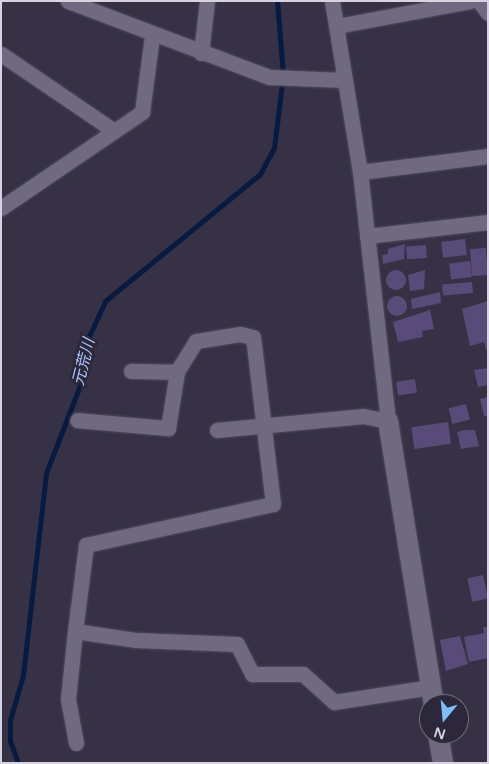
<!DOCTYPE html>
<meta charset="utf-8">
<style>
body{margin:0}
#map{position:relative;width:489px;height:764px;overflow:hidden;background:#363145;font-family:"Varela Round","Noto Sans JP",sans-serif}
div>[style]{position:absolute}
.stream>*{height:5px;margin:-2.5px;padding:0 2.5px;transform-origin:2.5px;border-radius:2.5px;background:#091a40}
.building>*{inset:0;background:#594b79;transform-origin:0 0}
.round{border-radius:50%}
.roads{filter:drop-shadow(0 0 1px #524c5e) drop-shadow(0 0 1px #524c5e)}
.minor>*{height:15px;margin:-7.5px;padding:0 7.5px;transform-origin:7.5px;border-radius:7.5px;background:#706a80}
.tertiary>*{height:20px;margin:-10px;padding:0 10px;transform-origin:10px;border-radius:10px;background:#706a80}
span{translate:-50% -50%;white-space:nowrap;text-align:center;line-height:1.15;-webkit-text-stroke:5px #2c273a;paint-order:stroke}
.water-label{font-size:16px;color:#abc8ff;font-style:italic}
.frame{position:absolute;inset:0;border:2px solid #d7d3e0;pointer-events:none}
.north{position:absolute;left:419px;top:694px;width:50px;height:50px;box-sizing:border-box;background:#2c273a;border:1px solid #706c7c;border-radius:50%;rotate:197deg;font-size:14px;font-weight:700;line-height:20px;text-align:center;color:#d7d3e0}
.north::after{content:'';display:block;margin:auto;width:18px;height:22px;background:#7fbdfa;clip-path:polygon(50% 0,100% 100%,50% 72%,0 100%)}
</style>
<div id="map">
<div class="stream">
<i style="left:18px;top:763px;width:23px;rotate:-110deg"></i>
<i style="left:10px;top:741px;width:21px;rotate:-90deg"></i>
<i style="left:10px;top:720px;width:47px;rotate:-73.9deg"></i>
<i style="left:23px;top:675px;width:203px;rotate:-83.5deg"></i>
<i style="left:46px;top:473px;width:100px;rotate:-68.8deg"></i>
<i style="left:82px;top:380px;width:45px;rotate:-81deg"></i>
<i style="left:89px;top:336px;width:38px;rotate:-65deg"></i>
<i style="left:105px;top:301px;width:200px;rotate:-39.3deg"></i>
<i style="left:260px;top:174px;width:30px;rotate:-62deg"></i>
<i style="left:274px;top:148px;width:74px;rotate:-83deg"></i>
<i style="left:283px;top:75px;width:74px;rotate:-94.6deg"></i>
</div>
<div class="building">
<i style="left:465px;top:239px;width:16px;height:24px;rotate:83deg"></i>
<i style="clip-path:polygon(405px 244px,404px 259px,383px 264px,382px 255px,388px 254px,388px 249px)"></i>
<i style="left:426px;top:245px;width:13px;height:20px;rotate:86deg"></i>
<i style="left:486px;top:248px;width:27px;height:16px;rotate:86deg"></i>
<i style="left:470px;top:261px;width:16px;height:21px;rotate:83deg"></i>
<i style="clip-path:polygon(425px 270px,424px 289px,410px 291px,408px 275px)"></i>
<i class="round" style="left:386px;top:270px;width:20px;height:20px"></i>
<i style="left:472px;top:282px;width:11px;height:30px;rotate:85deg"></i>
<i style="clip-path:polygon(440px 292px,441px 303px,412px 309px,411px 299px)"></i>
<i class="round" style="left:387px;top:296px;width:20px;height:20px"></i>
<i style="clip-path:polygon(488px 301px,488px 350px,486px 350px,484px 342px,470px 346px,462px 309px)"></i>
<i style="clip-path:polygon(430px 310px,434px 329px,422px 331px,423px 337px,398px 342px,393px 322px)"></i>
<i style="clip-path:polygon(488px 368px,488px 385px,478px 387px,474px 370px)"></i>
<i style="left:415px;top:379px;width:14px;height:19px;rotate:82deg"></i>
<i style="clip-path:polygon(488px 397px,488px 416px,484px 416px,480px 399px)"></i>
<i style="left:466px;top:404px;width:16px;height:18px;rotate:76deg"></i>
<i style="left:448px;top:422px;width:22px;height:37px;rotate:82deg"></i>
<i style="clip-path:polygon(465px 430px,475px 430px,479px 446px,461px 449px,457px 432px)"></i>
<i style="left:483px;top:575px;width:24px;height:16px;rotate:78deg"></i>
<i style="clip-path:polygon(483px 627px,488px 627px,488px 658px,469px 662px,464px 637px,484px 633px)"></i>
<i style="clip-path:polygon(460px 636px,468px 664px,446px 671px,440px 640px)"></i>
</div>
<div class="roads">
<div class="minor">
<i style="left:68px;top:1px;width:215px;rotate:20.7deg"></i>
<i style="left:269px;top:77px;width:76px;rotate:2.3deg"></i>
<i style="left:479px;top:1px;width:15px;rotate:53deg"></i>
<i style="left:337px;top:26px;width:135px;rotate:-10.6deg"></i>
<i style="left:201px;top:53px;width:52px;rotate:-83.4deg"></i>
<i style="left:1px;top:54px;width:135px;rotate:34.2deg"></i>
<i style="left:360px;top:172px;width:129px;rotate:-7.1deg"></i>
<i style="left:1px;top:208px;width:171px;rotate:-34.2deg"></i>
<i style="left:142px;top:112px;width:77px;rotate:-82.5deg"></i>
<i style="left:367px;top:236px;width:122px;rotate:-6.6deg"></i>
<i style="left:131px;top:371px;width:46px;rotate:1.2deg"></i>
<i style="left:217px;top:430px;width:147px;rotate:-5.5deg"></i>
<i style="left:363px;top:416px;width:25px;rotate:11deg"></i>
<i style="left:388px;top:421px;width:251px;rotate:-96.4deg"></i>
<i style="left:360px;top:172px;width:173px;rotate:-99.3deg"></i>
<i style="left:75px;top:631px;width:87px;rotate:-82.7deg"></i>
<i style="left:86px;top:545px;width:191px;rotate:-12.4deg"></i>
<i style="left:273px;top:504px;width:168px;rotate:-96.8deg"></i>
<i style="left:253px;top:337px;width:13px;rotate:-167deg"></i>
<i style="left:240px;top:334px;width:45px;rotate:171deg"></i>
<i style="left:196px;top:341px;width:36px;rotate:122deg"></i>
<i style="left:177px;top:372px;width:57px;rotate:99.1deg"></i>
<i style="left:168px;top:428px;width:91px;rotate:-175deg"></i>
<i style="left:76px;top:743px;width:45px;rotate:-100.3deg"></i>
<i style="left:68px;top:699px;width:68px;rotate:-84.1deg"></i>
<i style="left:75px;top:631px;width:62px;rotate:8.4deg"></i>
<i style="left:136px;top:640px;width:101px;rotate:2.3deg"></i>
<i style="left:237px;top:644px;width:34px;rotate:63deg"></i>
<i style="left:252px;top:674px;width:51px"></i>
<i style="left:303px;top:674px;width:42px;rotate:42.1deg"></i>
<i style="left:334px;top:702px;width:98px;rotate:-8.8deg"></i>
</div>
<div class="tertiary">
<i style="left:388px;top:421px;width:287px;rotate:80.8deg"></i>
<i style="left:438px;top:734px;width:29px;rotate:80deg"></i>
</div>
</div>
<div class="water-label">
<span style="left:84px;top:362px;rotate:-76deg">元荒川</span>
</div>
<div class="frame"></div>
<div class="north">N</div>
</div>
